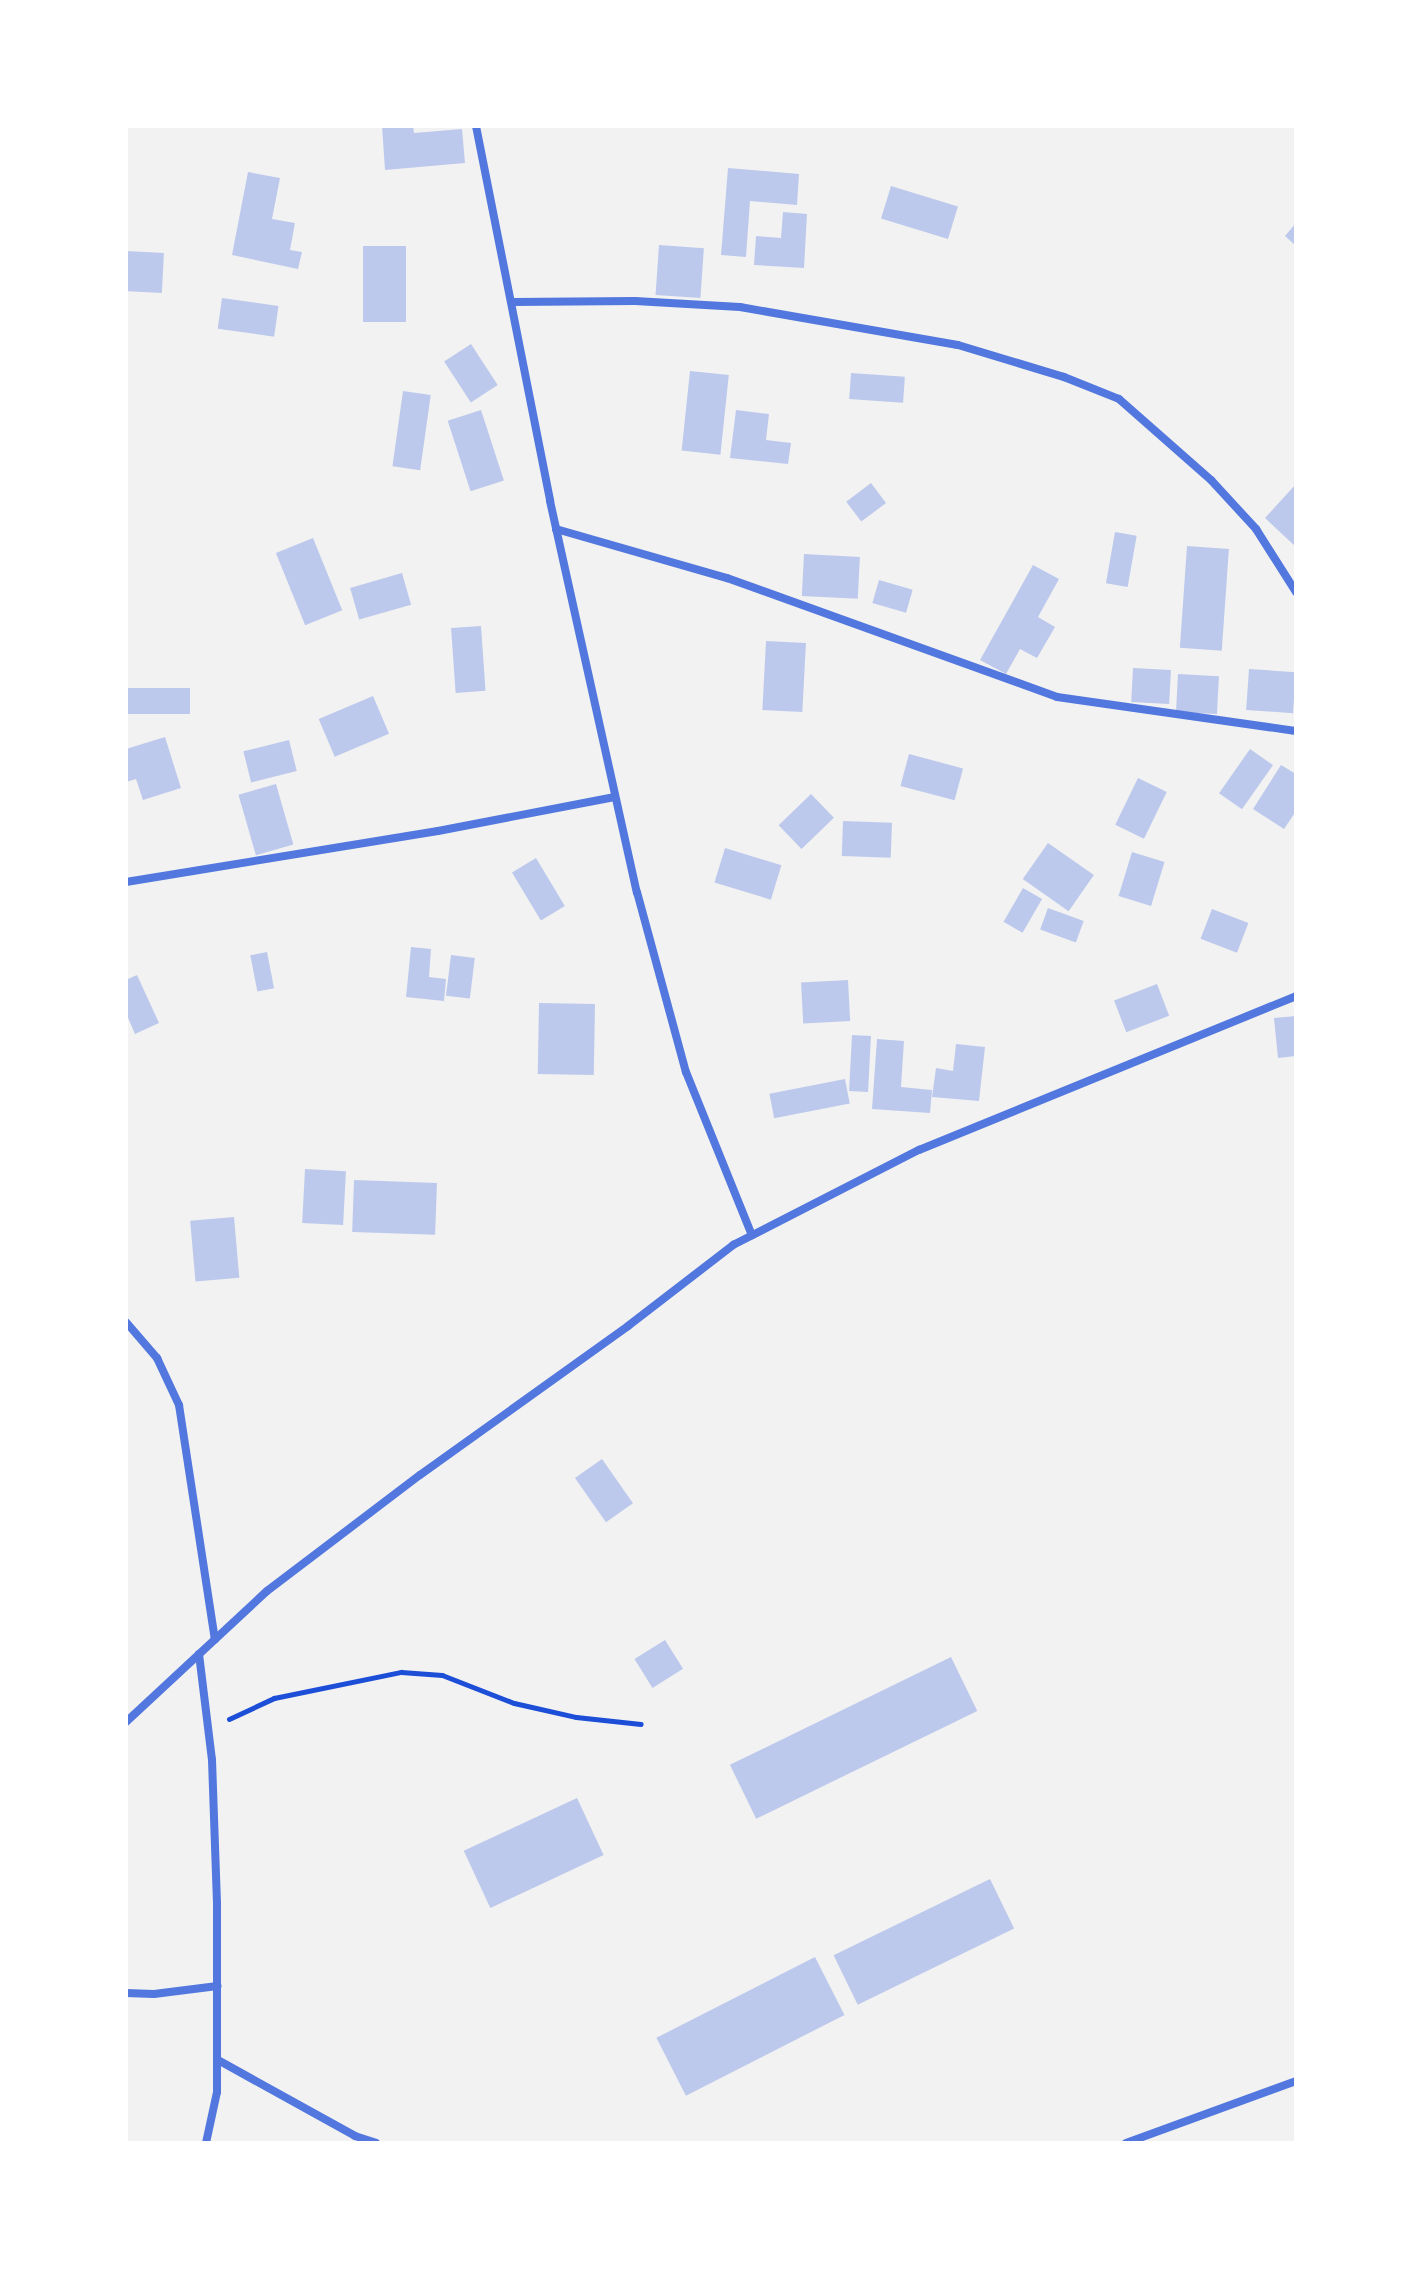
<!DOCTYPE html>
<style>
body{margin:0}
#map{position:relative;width:1422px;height:2269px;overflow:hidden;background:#f2f2f2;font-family:"Golos Text",sans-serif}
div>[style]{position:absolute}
.building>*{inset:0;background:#bdc9ec;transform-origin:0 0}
.path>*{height:5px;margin:-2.5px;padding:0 2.5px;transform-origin:2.5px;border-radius:2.5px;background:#1d4ed8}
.minor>*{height:8px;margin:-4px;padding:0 4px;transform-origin:4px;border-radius:4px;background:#5277de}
span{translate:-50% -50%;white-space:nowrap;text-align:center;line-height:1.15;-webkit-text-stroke:7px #fff;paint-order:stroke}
.frame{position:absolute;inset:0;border:128px solid #fff;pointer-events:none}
</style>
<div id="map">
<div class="building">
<i style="clip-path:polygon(382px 126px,413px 126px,414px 133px,462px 129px,465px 163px,385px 170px)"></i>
<i style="clip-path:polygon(728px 168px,799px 174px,797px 205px,750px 201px,746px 257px,721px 255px)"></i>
<i style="clip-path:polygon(248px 172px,280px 178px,272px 219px,295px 223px,290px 250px,302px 252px,298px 269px,232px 255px)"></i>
<i style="left:891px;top:186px;width:70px;height:34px;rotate:17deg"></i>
<i style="clip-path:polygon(783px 212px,807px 214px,804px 268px,754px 265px,756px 236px,781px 238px)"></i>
<i style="clip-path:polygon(1296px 223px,1296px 246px,1285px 236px)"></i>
<i style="left:659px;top:245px;width:45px;height:50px;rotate:4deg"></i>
<i style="left:363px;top:246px;width:43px;height:76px"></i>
<i style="left:126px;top:251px;width:38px;height:40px;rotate:3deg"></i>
<i style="left:222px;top:298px;width:57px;height:31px;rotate:8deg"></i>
<i style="left:471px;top:344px;width:49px;height:32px;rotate:57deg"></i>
<i style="left:690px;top:371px;width:39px;height:80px;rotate:6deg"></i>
<i style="left:851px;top:373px;width:54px;height:26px;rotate:4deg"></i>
<i style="left:403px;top:391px;width:28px;height:76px;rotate:8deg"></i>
<i style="left:481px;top:410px;width:74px;height:35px;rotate:72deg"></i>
<i style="clip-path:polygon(736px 410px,769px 414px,766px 440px,791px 443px,788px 464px,730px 458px)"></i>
<i style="left:871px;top:483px;width:25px;height:31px;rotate:53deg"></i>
<i style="clip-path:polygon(1296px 484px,1296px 547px,1265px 518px)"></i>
<i style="left:1115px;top:532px;width:22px;height:52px;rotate:10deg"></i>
<i style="left:313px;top:538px;width:78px;height:40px;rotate:68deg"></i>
<i style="left:1187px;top:546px;width:42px;height:102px;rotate:4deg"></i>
<i style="left:804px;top:554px;width:56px;height:42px;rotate:3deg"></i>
<i style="clip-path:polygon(1033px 565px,1059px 579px,1038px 617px,1055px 627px,1037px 658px,1020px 649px,1006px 674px,980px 660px)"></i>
<i style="left:402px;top:573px;width:33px;height:54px;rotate:74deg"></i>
<i style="left:879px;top:580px;width:35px;height:24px;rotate:16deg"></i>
<i style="left:481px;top:626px;width:65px;height:30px;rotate:86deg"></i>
<i style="left:766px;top:641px;width:40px;height:69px;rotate:3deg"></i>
<i style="left:1133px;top:668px;width:38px;height:34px;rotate:3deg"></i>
<i style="left:1249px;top:669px;width:47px;height:41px;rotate:4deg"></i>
<i style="left:1178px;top:674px;width:41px;height:38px;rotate:3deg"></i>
<i style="left:190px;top:688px;width:26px;height:63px;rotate:90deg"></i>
<i style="left:373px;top:696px;width:41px;height:59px;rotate:67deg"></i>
<i style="clip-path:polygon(165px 737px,181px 788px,143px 800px,136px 779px,126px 782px,126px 749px)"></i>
<i style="left:289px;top:740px;width:32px;height:47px;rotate:76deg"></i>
<i style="left:1250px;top:749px;width:28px;height:54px;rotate:35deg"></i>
<i style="left:909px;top:754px;width:56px;height:33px;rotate:15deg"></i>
<i style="clip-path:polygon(1281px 765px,1296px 774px,1296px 811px,1284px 829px,1253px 809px)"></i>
<i style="left:1138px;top:778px;width:32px;height:52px;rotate:26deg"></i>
<i style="left:276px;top:784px;width:63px;height:39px;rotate:74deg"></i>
<i style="left:811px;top:794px;width:33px;height:45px;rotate:46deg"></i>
<i style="left:843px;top:821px;width:49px;height:35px;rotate:2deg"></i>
<i style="left:1048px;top:843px;width:56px;height:44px;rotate:35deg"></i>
<i style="left:725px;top:848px;width:59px;height:36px;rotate:17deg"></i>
<i style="left:1132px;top:852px;width:34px;height:46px;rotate:17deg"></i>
<i style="left:536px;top:858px;width:56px;height:28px;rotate:59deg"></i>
<i style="left:1023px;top:888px;width:22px;height:39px;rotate:30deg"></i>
<i style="left:1048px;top:908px;width:38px;height:23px;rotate:20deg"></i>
<i style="left:1212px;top:909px;width:39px;height:32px;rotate:21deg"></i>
<i style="clip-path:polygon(411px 947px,431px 949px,429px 977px,446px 979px,444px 1001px,406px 997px)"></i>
<i style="left:267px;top:952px;width:37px;height:17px;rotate:79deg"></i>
<i style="left:451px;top:955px;width:24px;height:41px;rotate:7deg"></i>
<i style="clip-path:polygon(137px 975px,159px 1023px,135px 1034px,126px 1013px,126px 980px)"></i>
<i style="left:848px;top:980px;width:41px;height:47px;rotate:87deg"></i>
<i style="left:1157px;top:984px;width:34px;height:46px;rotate:69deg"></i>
<i style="left:539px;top:1003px;width:56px;height:71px;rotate:1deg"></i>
<i style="clip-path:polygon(1296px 1016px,1296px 1056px,1278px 1058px,1274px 1018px)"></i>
<i style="left:852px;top:1035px;width:19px;height:56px;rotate:3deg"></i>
<i style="clip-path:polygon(877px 1039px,904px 1041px,901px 1087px,932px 1090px,930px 1113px,872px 1109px)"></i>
<i style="clip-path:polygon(956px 1044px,985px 1047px,979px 1101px,932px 1097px,936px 1068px,953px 1071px)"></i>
<i style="left:845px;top:1079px;width:25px;height:77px;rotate:79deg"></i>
<i style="left:305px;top:1169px;width:41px;height:54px;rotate:3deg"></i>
<i style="left:354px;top:1180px;width:83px;height:52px;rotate:2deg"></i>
<i style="left:234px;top:1217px;width:61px;height:44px;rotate:85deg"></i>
<i style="left:602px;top:1459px;width:54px;height:33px;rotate:55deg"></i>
<i style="left:665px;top:1640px;width:34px;height:36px;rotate:58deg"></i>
<i style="left:951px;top:1657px;width:60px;height:246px;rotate:64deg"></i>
<i style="left:577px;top:1798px;width:63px;height:125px;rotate:65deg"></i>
<i style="left:990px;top:1879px;width:55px;height:174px;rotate:64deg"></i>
<i style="left:815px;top:1957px;width:65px;height:178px;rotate:63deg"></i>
</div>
<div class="path">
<i style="left:229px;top:1719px;width:50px;rotate:-25deg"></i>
<i style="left:274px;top:1698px;width:130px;rotate:-11.6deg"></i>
<i style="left:401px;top:1672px;width:41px;rotate:4.2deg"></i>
<i style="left:442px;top:1675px;width:77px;rotate:21.3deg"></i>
<i style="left:514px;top:1703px;width:64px;rotate:12.7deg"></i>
<i style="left:576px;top:1717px;width:65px;rotate:6.1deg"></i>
</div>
<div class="minor">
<i style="left:476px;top:126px;width:382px;rotate:78.8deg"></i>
<i style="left:550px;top:501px;width:401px;rotate:77.5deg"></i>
<i style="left:637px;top:892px;width:187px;rotate:74.8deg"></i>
<i style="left:686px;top:1072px;width:176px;rotate:68deg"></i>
<i style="left:513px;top:302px;width:122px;rotate:-0.5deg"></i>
<i style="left:635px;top:301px;width:105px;rotate:3.3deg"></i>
<i style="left:740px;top:307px;width:221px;rotate:9.9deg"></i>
<i style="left:958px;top:345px;width:111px;rotate:16.8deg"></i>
<i style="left:1064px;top:377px;width:59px;rotate:21.8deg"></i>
<i style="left:1119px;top:399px;width:123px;rotate:41.4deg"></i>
<i style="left:1211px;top:480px;width:67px;rotate:47.4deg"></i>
<i style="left:1256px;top:529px;width:75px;rotate:57.6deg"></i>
<i style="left:556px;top:529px;width:178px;rotate:16deg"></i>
<i style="left:727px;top:578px;width:351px;rotate:19.8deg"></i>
<i style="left:1057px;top:697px;width:241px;rotate:8.1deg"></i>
<i style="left:126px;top:882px;width:316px;rotate:-9.3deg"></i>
<i style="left:438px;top:831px;width:180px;rotate:-10.9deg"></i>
<i style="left:126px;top:1322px;width:48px;rotate:49.3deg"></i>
<i style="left:157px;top:1358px;width:52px;rotate:64.9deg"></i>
<i style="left:179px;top:1405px;width:237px;rotate:81.3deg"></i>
<i style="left:199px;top:1654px;width:107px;rotate:83deg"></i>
<i style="left:212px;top:1760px;width:144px;rotate:88deg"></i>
<i style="left:217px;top:1904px;width:188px;rotate:90deg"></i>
<i style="left:217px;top:2092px;width:52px;rotate:102.2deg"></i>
<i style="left:126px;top:1722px;width:192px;rotate:-42.9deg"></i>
<i style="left:267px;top:1591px;width:192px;rotate:-37.2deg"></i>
<i style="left:420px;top:1475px;width:256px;rotate:-35.6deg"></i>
<i style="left:628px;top:1326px;width:133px;rotate:-37.6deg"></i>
<i style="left:733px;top:1245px;width:209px;rotate:-27.1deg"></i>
<i style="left:919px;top:1150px;width:407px;rotate:-22.2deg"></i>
<i style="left:126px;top:1993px;width:28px;rotate:2deg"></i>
<i style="left:154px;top:1994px;width:64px;rotate:-7.2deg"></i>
<i style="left:218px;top:2060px;width:157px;rotate:29deg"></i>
<i style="left:355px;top:2136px;width:22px;rotate:18deg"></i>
<i style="left:1126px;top:2143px;width:181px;rotate:-20deg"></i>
</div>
<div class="frame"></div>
</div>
